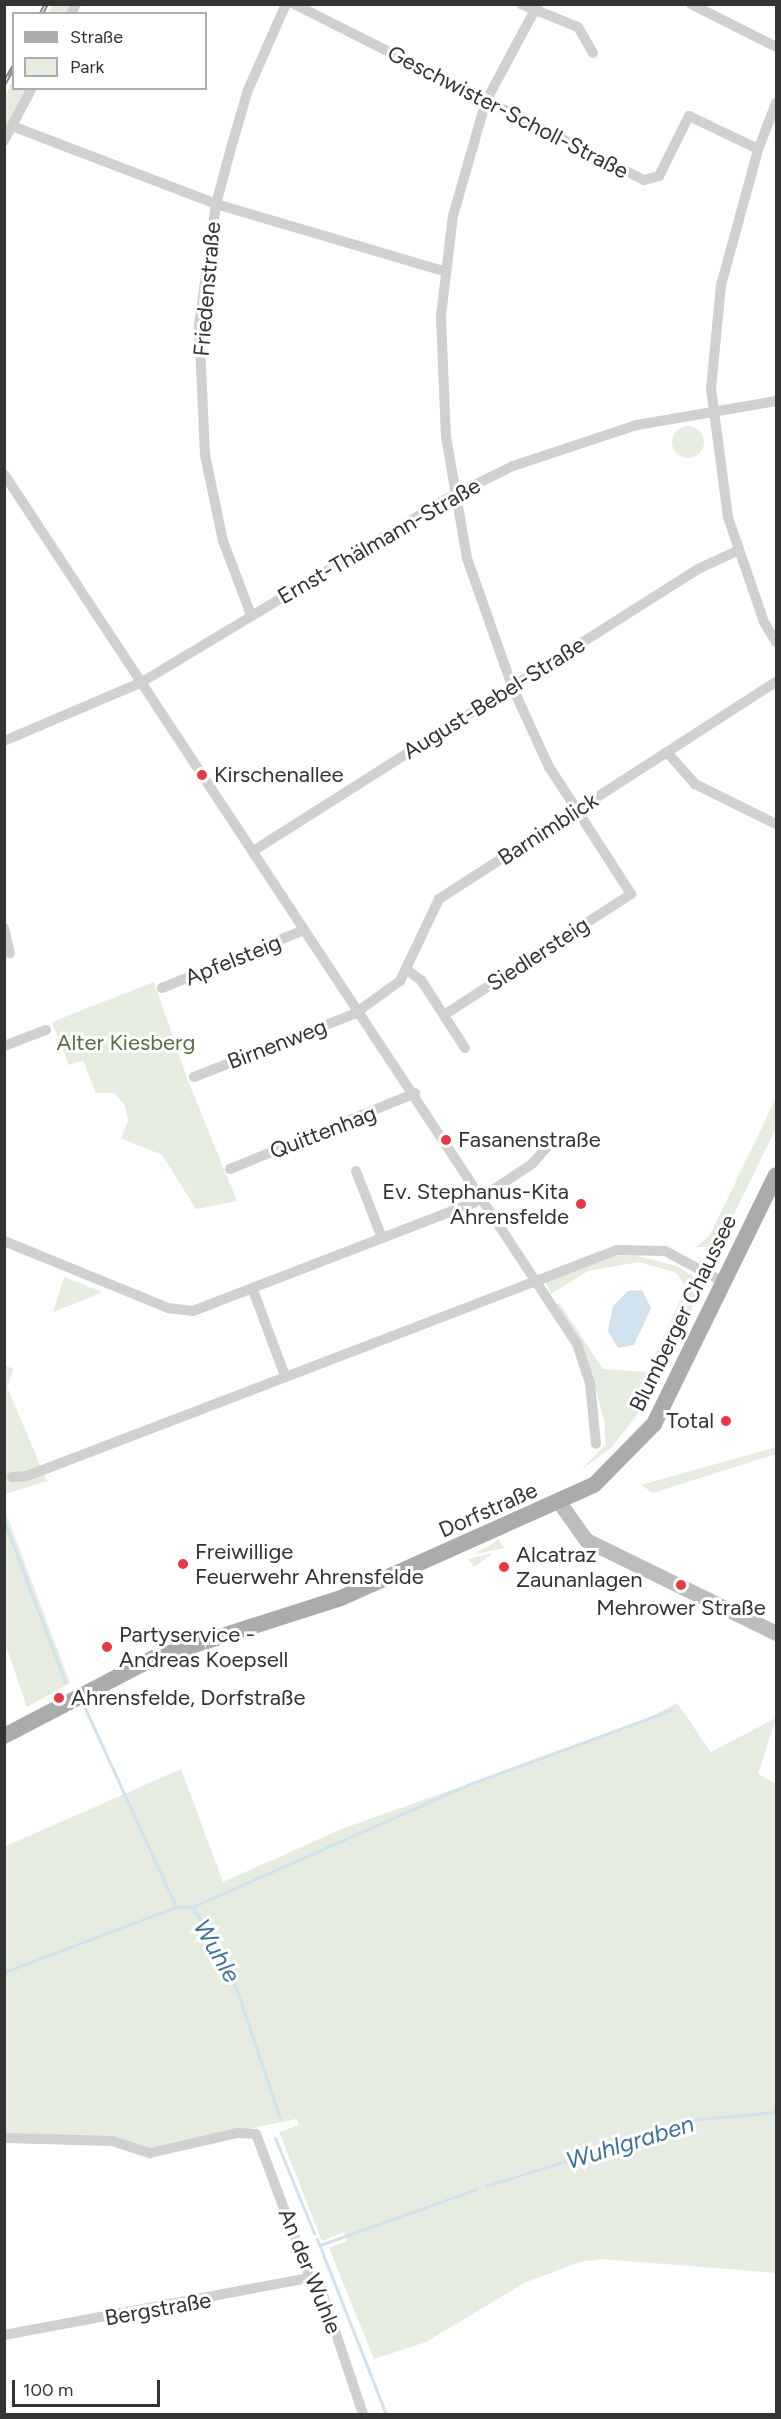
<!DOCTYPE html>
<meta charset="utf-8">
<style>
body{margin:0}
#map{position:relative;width:781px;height:2419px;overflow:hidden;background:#fff;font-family:Figtree,sans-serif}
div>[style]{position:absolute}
.green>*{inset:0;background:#e6ecdf}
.round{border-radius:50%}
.water>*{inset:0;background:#cfe2ee}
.stream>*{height:3px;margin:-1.5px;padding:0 1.5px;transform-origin:1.5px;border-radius:1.5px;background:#cfe2ee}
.minor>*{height:10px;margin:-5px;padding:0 5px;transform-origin:5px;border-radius:5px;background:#d0d0d0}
.secondary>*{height:15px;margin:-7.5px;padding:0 7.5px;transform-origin:7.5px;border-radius:7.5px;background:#bdbdbd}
.primary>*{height:16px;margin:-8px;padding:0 8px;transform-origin:8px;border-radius:8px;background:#ababab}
.rail>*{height:5px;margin-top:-2.5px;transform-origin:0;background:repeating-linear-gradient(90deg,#fff 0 9px,#888 0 18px);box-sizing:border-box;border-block:2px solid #888}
.dots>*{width:16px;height:16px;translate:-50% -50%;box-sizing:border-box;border:3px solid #fff;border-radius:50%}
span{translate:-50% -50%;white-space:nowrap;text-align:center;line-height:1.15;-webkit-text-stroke:6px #fff;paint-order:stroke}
.street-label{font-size:22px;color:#333}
.poi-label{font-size:22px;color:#333}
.left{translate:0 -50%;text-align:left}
.right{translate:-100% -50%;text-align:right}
.park-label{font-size:22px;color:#56703f}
.water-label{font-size:24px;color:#3f7597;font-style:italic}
.frame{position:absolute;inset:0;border:6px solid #333;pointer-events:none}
.legend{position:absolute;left:12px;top:12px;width:195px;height:78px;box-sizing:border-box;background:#fff;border:2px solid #adadad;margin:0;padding:8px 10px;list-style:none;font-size:18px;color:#333}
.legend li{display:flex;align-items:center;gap:12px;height:30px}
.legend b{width:30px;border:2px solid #adadad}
.scale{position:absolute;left:12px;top:2380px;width:148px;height:27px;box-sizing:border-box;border:3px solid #333;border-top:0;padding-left:8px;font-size:18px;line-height:21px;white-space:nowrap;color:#333;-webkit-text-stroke:4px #fff;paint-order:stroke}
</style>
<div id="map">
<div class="green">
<i style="clip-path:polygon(52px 5px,72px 5px,67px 13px,48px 14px)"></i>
<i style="clip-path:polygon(13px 79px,14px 88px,28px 89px,5px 133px,5px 97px)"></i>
<i class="round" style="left:672px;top:426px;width:32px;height:32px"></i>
<i style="clip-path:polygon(154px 982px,188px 1081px,237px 1201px,196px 1209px,162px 1155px,121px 1138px,128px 1121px,125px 1105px,114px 1093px,96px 1093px,83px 1060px,69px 1065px,52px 1022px)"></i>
<i style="clip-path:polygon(776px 1098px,776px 1128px,718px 1247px,696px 1247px,710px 1235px)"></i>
<i style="clip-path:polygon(634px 1255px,677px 1266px,704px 1283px,645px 1405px,611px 1448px,581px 1470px,605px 1445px,605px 1424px,589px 1365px,555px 1305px,559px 1303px,603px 1369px,647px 1372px,686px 1288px,677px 1273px,639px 1262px,588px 1271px,551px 1294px,545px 1281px,612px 1256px)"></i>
<i style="clip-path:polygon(64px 1277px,100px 1291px,101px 1293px,53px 1312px)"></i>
<i style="clip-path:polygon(4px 1365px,14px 1369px,7px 1387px,47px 1481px,5px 1494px)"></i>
<i style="clip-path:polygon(776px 1447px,776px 1454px,653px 1493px,641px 1485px)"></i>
<i style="clip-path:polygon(4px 1508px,70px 1683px,27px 1707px,5px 1643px)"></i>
<i style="clip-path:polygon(499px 1539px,504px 1548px,471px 1555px,489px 1546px)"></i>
<i style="clip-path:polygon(493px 1553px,474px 1567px,468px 1559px)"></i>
<i style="clip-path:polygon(677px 1703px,711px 1752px,776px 1718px,758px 1774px,776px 1784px,776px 2273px,602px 2259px,579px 2262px,524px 2283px,426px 2342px,374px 2359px,329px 2248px,347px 2241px,344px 2232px,322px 2241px,279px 2132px,299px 2125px,296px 2119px,153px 2149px,5px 2133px,4px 1847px,181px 1769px,223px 1882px,344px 1828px,635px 1725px)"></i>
</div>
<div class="water">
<i style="clip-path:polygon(642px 1290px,651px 1308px,634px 1345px,618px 1348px,608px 1331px,613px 1306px,628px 1291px)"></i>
</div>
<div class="stream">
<i style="left:4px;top:1521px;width:172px;rotate:69.2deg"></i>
<i style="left:84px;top:1706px;width:221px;rotate:65.4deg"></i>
<i style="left:176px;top:1907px;width:16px"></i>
<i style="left:192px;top:1907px;width:61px;rotate:56.3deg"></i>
<i style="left:226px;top:1958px;width:169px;rotate:71.4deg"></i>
<i style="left:192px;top:1907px;width:304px;rotate:-23.9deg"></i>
<i style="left:470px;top:1784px;width:214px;rotate:-20.2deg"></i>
<i style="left:4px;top:1972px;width:184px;rotate:-20.7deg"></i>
<i style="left:275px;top:2138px;width:103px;rotate:67.7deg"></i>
<i style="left:486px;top:2186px;width:223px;rotate:-17.5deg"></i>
<i style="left:699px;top:2119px;width:77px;rotate:-5.2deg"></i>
<i style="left:317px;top:2239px;width:188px;rotate:68.5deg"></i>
<i style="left:320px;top:2245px;width:166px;rotate:-19.7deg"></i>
</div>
<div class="minor">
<i style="left:294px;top:4px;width:392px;rotate:26.7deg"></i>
<i style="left:644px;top:180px;width:16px;rotate:-15deg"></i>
<i style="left:659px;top:176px;width:67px;rotate:-63.4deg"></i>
<i style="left:689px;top:116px;width:76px;rotate:25.6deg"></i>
<i style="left:521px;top:4px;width:61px;rotate:22deg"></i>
<i style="left:578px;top:27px;width:30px;rotate:60deg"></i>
<i style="left:691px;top:4px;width:95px;rotate:26.8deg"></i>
<i style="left:71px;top:14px;width:11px;rotate:-63deg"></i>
<i style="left:776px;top:103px;width:50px;rotate:111deg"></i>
<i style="left:758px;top:150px;width:140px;rotate:105.3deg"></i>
<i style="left:721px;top:285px;width:103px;rotate:95.5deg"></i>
<i style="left:711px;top:388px;width:130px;rotate:82.5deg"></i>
<i style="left:728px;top:517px;width:111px;rotate:71.1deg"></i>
<i style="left:764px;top:622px;width:23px;rotate:59deg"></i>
<i style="left:12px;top:126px;width:218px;rotate:20.9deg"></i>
<i style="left:216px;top:204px;width:238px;rotate:16.4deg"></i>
<i style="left:4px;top:141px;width:60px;rotate:-62.2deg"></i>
<i style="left:4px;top:474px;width:1042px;rotate:56.63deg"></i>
<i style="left:577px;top:1344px;width:41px;rotate:71.6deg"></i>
<i style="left:590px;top:1383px;width:61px;rotate:84.4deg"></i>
<i style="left:251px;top:615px;width:79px;rotate:-110.7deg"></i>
<i style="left:223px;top:541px;width:88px;rotate:-101.8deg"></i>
<i style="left:205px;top:455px;width:130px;rotate:-92.6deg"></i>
<i style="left:199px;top:325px;width:122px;rotate:-82deg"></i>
<i style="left:216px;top:204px;width:58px;rotate:-75deg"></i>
<i style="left:231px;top:148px;width:60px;rotate:-73.7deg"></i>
<i style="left:248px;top:90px;width:94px;rotate:-66.2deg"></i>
<i style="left:4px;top:741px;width:150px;rotate:-23.1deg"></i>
<i style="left:142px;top:682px;width:355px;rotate:-31deg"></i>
<i style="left:446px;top:499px;width:75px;rotate:-26.2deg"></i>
<i style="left:513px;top:466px;width:131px;rotate:-18.3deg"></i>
<i style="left:637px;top:425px;width:141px;rotate:-9.8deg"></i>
<i style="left:667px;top:752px;width:43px;rotate:48.8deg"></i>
<i style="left:695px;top:784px;width:90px;rotate:26.3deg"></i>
<i style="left:253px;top:851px;width:527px;rotate:-32.36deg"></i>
<i style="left:698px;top:569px;width:43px;rotate:-24.8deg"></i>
<i style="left:4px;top:928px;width:26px;rotate:77deg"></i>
<i style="left:407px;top:970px;width:17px;rotate:36deg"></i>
<i style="left:421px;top:980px;width:81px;rotate:57.1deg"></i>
<i style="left:162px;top:988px;width:153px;rotate:-22.2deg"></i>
<i style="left:444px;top:1015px;width:223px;rotate:-32.9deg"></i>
<i style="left:631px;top:894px;width:151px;rotate:-122.8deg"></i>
<i style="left:549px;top:767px;width:89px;rotate:-114.6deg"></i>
<i style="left:512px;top:686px;width:136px;rotate:-109.4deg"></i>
<i style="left:467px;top:558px;width:123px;rotate:-99.8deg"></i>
<i style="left:446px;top:437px;width:121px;rotate:-92.4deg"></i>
<i style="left:441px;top:316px;width:101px;rotate:-83.2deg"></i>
<i style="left:453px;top:216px;width:120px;rotate:-74deg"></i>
<i style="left:486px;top:101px;width:110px;rotate:-61.8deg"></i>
<i style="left:4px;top:1046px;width:45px;rotate:-20.9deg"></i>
<i style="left:194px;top:1077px;width:172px;rotate:-21.5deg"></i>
<i style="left:354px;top:1014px;width:57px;rotate:-35.7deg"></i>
<i style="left:400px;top:981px;width:91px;rotate:-64.6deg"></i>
<i style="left:439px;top:899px;width:401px;rotate:-32.8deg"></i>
<i style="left:230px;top:1169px;width:200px;rotate:-22.3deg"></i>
<i style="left:356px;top:1171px;width:72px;rotate:68.8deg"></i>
<i style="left:4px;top:1241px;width:177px;rotate:22.2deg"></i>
<i style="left:168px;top:1308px;width:25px;rotate:7deg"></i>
<i style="left:193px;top:1311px;width:300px;rotate:-21.1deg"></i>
<i style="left:473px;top:1203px;width:71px;rotate:-33.5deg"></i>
<i style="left:532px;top:1164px;width:29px;rotate:-49deg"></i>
<i style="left:253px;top:1290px;width:92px;rotate:69.6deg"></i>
<i style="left:12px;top:1477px;width:15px;rotate:-4deg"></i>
<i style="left:27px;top:1476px;width:632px;rotate:-20.96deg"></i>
<i style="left:617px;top:1250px;width:48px;rotate:1.2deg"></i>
<i style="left:665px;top:1251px;width:66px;rotate:28.1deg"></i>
<i style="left:4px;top:2138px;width:108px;rotate:1.6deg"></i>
<i style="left:112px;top:2141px;width:40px;rotate:18deg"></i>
<i style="left:150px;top:2153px;width:89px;rotate:-12.9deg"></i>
<i style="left:237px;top:2133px;width:19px;rotate:3deg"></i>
<i style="left:256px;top:2134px;width:154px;rotate:69.4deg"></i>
<i style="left:310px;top:2278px;width:16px;rotate:45deg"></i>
<i style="left:321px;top:2289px;width:132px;rotate:71.4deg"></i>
<i style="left:4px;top:2335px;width:311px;rotate:-10.6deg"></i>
</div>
<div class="secondary">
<i style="left:559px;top:1502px;width:47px;rotate:54.6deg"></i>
<i style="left:586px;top:1540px;width:212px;rotate:26.1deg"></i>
</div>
<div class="primary">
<i style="left:4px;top:1736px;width:169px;rotate:-27.5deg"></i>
<i style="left:154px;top:1658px;width:196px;rotate:-17.8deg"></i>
<i style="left:341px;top:1598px;width:277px;rotate:-24.1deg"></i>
<i style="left:594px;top:1485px;width:86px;rotate:-45.5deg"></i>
<i style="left:654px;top:1424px;width:277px;rotate:-63.9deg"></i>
</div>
<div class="rail">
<i style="left:41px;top:14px;width:11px;rotate:-63deg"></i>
<i style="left:4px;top:83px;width:20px;rotate:-60deg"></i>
</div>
<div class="dots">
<i style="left:202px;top:775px;background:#e63946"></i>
<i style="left:446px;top:1140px;background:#e63946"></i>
<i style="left:581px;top:1204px;background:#e63946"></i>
<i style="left:726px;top:1421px;background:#e63946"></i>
<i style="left:183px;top:1564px;background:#e63946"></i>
<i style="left:504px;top:1567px;background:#e63946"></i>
<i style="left:681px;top:1585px;background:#e63946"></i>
<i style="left:107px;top:1647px;background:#e63946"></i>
<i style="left:59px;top:1698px;background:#e63946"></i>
</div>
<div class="street-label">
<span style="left:508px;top:112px;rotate:27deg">Geschwister-Scholl-Straße</span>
<span style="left:207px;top:289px;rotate:-85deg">Friedenstraße</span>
<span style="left:379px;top:541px;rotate:-30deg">Ernst-Thälmann-Straße</span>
<span style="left:494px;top:698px;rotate:-32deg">August-Bebel-Straße</span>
<span style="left:548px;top:829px;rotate:-33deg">Barnimblick</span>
<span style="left:538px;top:954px;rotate:-33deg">Siedlersteig</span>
<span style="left:233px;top:960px;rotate:-22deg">Apfelsteig</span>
<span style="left:277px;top:1044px;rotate:-21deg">Birnenweg</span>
<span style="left:323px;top:1132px;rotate:-21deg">Quittenhag</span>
<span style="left:683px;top:1313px;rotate:-64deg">Blumberger Chaussee</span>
<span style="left:488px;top:1510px;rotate:-24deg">Dorfstraße</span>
<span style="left:310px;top:2271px;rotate:68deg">An der Wuhle</span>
<span style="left:158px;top:2309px;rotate:-10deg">Bergstraße</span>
</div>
<div class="poi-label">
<span class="left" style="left:214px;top:775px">Kirschenallee</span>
<span class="left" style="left:458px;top:1140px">Fasanenstraße</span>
<span class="right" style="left:569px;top:1204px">Ev. Stephanus-Kita<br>Ahrensfelde</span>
<span class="right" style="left:714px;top:1421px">Total</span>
<span class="left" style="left:195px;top:1564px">Freiwillige<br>Feuerwehr Ahrensfelde</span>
<span class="left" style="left:516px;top:1567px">Alcatraz<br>Zaunanlagen</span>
<span style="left:681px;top:1608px">Mehrower Straße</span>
<span class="left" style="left:119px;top:1647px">Partyservice -<br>Andreas Koepsell</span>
<span class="left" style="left:71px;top:1698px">Ahrensfelde, Dorfstraße</span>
</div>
<div class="park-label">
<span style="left:126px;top:1043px">Alter Kiesberg</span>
</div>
<div class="water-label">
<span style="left:217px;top:1951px;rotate:60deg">Wuhle</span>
<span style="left:630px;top:2142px;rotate:-17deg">Wuhlgraben</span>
</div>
<div class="frame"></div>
<ul class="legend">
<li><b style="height:8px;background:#ababab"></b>Straße</li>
<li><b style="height:16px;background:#e6ecdf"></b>Park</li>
</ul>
<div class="scale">100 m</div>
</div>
